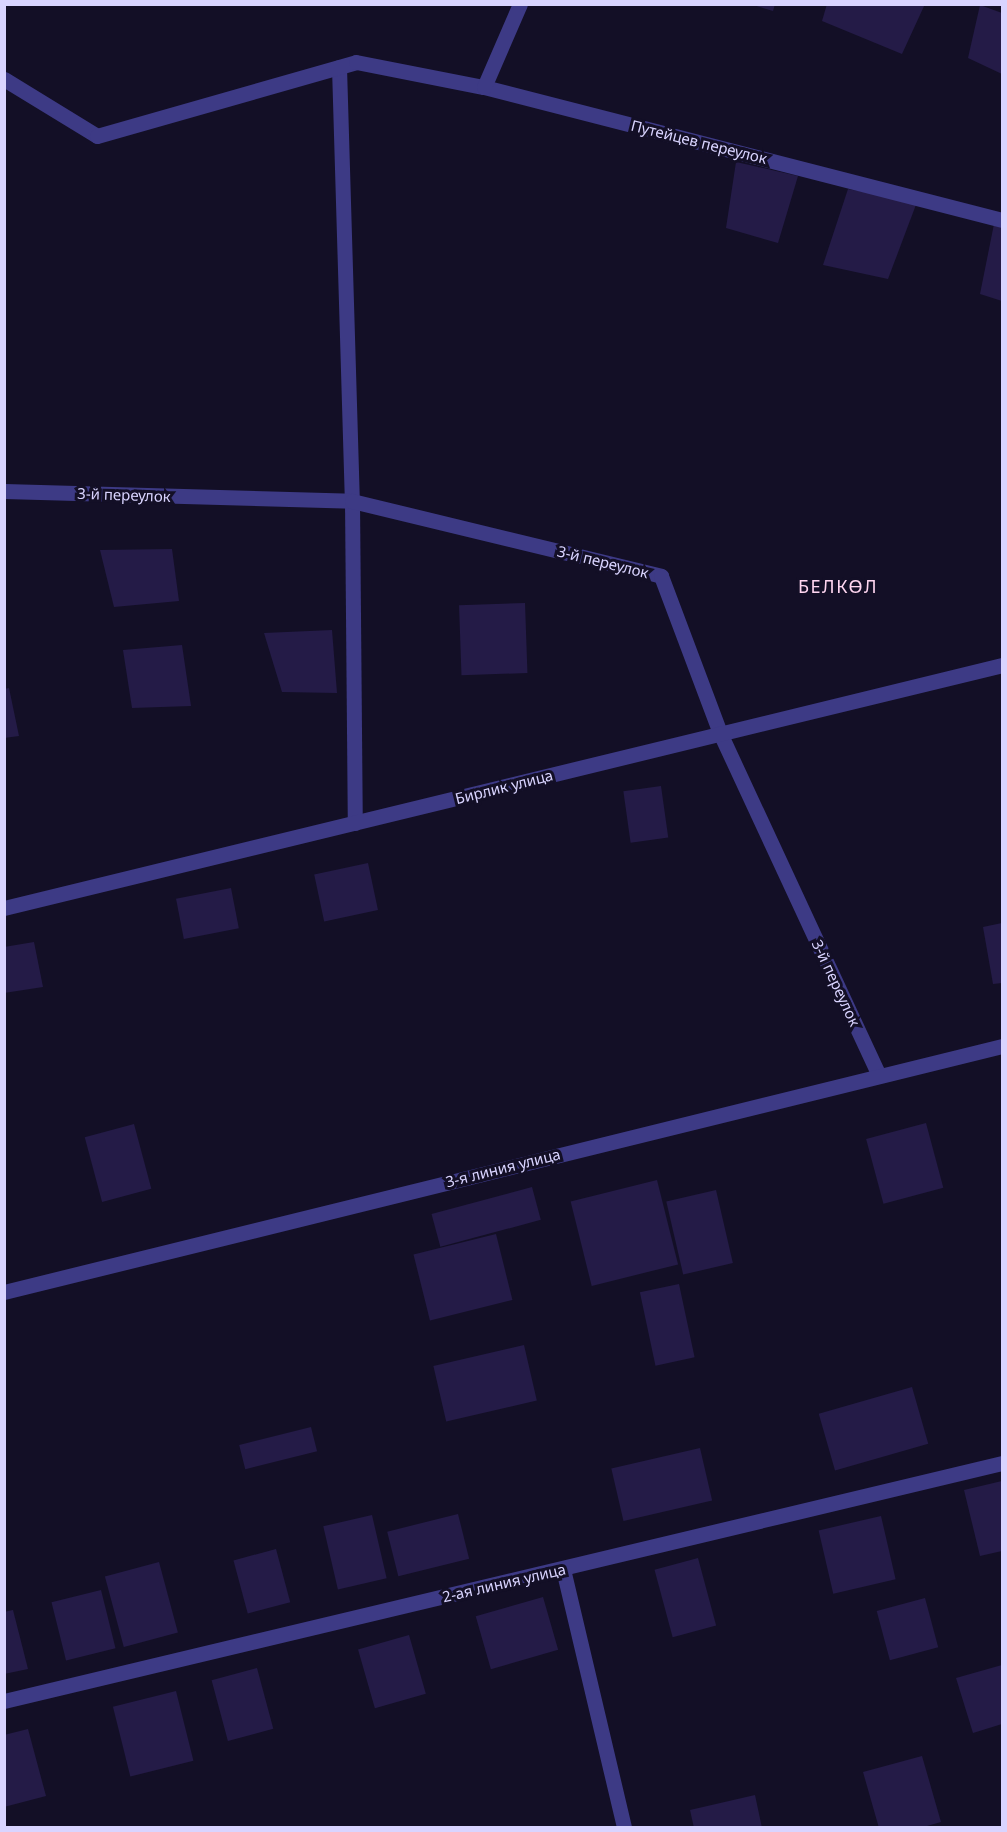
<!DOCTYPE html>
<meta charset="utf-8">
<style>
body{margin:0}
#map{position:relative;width:1007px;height:1832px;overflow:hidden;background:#130f26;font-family:"Noto Sans",sans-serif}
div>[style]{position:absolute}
.building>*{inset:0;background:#241b47;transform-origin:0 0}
.street>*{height:15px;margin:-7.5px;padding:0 7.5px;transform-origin:7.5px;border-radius:7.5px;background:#3d3a85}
span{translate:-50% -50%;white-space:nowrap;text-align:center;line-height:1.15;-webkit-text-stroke:6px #130f26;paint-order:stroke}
.street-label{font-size:15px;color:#d9d4ff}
.quarter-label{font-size:18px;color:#ffd6f0;letter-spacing:1.5px}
.frame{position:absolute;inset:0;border:6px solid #d9d4ff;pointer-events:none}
</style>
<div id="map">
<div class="building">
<i style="clip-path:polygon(750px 4px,775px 4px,773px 11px)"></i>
<i style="clip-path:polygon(827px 4px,925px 4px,902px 54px,822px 21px)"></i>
<i style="clip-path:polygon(980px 5px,1002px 13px,1002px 74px,968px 58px)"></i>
<i style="clip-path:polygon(736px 162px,798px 176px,778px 243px,726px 228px)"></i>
<i style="clip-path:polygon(848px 189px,917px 202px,888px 279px,823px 265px)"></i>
<i style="clip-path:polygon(994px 224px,1002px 227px,1002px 301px,980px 294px)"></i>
<i style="clip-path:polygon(172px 549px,179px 601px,114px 607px,100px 550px)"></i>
<i style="left:525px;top:603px;width:70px;height:66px;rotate:88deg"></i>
<i style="clip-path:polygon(332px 630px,337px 693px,282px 692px,264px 633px)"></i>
<i style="clip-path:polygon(182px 645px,191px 706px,132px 708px,123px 650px)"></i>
<i style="clip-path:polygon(9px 688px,19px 736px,4px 738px,4px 689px)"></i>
<i style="left:661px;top:786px;width:52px;height:38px;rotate:82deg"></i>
<i style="left:368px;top:863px;width:48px;height:55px;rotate:78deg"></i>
<i style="left:231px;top:888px;width:41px;height:56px;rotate:79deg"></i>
<i style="clip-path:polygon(1002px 923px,1002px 983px,993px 984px,983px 927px)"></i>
<i style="clip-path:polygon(34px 942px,43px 987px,4px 993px,4px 947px)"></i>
<i style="left:926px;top:1123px;width:67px;height:62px;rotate:75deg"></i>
<i style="left:134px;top:1124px;width:67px;height:51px;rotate:75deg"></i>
<i style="left:657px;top:1180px;width:87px;height:89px;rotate:76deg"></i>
<i style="left:532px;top:1187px;width:34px;height:104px;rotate:75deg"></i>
<i style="left:716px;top:1190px;width:75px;height:51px;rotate:77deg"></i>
<i style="left:496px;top:1234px;width:68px;height:85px;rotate:76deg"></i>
<i style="left:679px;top:1284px;width:75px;height:40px;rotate:78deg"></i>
<i style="left:524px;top:1345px;width:57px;height:93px;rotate:77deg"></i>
<i style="left:912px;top:1387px;width:59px;height:97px;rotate:74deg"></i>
<i style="left:311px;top:1427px;width:25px;height:74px;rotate:76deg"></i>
<i style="left:700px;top:1448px;width:54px;height:91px;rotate:77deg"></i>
<i style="clip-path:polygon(1002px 1481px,1002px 1551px,980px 1556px,964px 1490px)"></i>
<i style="left:458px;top:1514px;width:46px;height:73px;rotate:76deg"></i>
<i style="left:372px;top:1515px;width:65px;height:50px;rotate:77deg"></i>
<i style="left:881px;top:1516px;width:65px;height:64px;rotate:77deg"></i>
<i style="left:276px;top:1549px;width:55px;height:44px;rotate:75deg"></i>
<i style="left:698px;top:1558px;width:70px;height:45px;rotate:75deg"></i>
<i style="left:159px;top:1562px;width:73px;height:56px;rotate:75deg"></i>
<i style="left:101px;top:1590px;width:60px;height:51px;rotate:76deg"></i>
<i style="left:543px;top:1597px;width:55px;height:70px;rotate:74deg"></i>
<i style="left:925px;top:1598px;width:51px;height:50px;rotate:75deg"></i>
<i style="clip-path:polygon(13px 1610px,28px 1669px,4px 1674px,4px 1612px)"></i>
<i style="left:409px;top:1635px;width:61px;height:53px;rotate:74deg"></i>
<i style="clip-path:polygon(1002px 1665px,1002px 1724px,973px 1733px,956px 1678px)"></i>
<i style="left:257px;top:1668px;width:63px;height:47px;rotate:75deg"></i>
<i style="left:176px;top:1691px;width:72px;height:65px;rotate:76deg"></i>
<i style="clip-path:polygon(28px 1729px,46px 1796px,4px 1807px,4px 1735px)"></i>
<i style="clip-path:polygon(922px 1756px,941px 1822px,920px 1828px,879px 1828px,863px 1772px)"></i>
<i style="clip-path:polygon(755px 1795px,762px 1828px,694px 1828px,690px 1810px)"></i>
</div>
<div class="street">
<i style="left:339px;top:67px;width:434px;rotate:88.3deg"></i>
<i style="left:352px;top:501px;width:322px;rotate:89.5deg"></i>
<i style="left:4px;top:79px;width:109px;rotate:31.5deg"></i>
<i style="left:97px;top:136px;width:269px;rotate:-15.9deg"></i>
<i style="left:356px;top:62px;width:130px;rotate:11.1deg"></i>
<i style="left:484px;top:87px;width:535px;rotate:14.4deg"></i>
<i style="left:484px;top:87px;width:90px;rotate:-66.6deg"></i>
<i style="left:4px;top:491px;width:348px;rotate:1.6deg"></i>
<i style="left:352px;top:501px;width:318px;rotate:13.6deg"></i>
<i style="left:661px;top:576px;width:168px;rotate:69.4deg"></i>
<i style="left:720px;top:733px;width:377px;rotate:65.1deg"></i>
<i style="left:4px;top:908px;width:1027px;rotate:-13.68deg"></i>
<i style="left:4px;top:1292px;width:1028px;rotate:-13.85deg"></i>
<i style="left:563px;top:1569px;width:266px;rotate:76.7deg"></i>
<i style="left:4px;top:1701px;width:1026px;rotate:-13.41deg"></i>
</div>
<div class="street-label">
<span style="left:699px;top:142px;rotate:14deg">Путейцев переулок</span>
<span style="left:124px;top:495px;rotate:2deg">3-й переулок</span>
<span style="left:603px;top:562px;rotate:14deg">3-й переулок</span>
<span style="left:504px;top:787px;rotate:-14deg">Бирлик улица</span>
<span style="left:836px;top:983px;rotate:65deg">3-й переулок</span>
<span style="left:503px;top:1168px;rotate:-14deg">3-я линия улица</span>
<span style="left:504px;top:1583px;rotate:-13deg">2-ая линия улица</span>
</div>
<div class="quarter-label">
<span style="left:838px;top:586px">БЕЛКӨЛ</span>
</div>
<div class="frame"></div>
</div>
